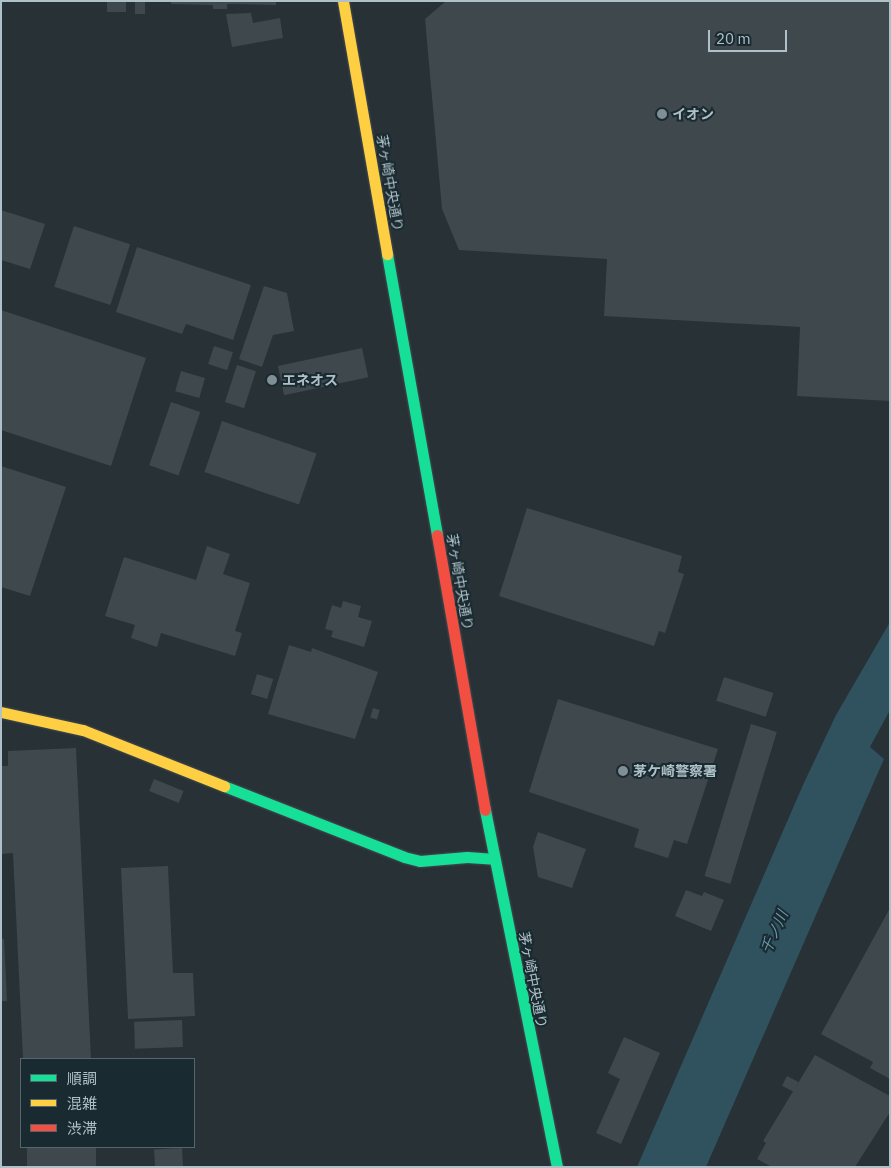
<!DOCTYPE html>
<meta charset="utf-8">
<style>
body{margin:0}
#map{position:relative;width:891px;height:1168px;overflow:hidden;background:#273136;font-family:"IBM Plex Sans","Noto Sans JP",sans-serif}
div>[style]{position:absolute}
.water>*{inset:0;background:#30515e}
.building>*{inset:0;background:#3f484c;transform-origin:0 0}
.roads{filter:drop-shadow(0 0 1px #454d51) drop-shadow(0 0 1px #454d51)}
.fast>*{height:11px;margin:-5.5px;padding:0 5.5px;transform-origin:5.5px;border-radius:5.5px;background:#16e098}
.slow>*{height:11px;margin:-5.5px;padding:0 5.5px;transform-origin:5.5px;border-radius:5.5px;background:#ffcf43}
.jam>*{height:11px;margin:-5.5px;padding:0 5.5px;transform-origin:5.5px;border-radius:5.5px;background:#f24e42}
.dots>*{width:14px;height:14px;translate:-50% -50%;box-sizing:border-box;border:2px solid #1a2a31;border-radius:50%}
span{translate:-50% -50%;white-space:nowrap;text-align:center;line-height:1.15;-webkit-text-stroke:4px #1a2a31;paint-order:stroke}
.poi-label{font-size:14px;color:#b0c0c8;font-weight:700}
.left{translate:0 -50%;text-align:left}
.street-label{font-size:14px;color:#b0c0c8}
.water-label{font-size:15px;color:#6697aa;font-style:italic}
.frame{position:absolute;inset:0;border:2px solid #b0c0c8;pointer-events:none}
.legend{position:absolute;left:20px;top:1058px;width:175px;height:90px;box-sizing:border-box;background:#1a2a31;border:1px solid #56666d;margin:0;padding:6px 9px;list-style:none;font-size:15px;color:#b0c0c8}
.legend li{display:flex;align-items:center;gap:10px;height:25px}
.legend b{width:25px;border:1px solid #56666d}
.scale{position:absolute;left:708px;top:30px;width:79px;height:22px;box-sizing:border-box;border:2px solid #b0c0c8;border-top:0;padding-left:6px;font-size:15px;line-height:18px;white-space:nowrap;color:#b0c0c8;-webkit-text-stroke:4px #1a2a31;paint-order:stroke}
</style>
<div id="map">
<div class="water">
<i style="clip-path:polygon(890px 622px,890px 710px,870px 747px,884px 759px,706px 1167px,637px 1167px,803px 785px,836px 715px)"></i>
</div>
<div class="building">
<i style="left:107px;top:1px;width:19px;height:11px"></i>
<i style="left:135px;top:1px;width:10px;height:13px"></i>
<i style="clip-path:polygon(171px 1px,276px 1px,276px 5px,227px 4px,227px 9px,213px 9px,213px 5px,171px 4px)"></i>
<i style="clip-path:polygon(446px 1px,890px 1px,890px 401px,797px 396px,800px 327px,604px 316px,607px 259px,459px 250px,442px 209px,425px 19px)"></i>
<i style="clip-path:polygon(251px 13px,253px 23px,280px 18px,283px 38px,232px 47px,226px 14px)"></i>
<i style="clip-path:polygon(1px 210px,45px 224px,30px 269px,1px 260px)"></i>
<i style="left:74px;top:226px;width:59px;height:64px;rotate:18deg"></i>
<i style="clip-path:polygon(137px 247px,251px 285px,233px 340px,186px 324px,182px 334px,116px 312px)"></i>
<i style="clip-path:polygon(264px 286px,287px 293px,294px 331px,273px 335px,262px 367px,239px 359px)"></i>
<i style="clip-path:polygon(1px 310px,146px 358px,111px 466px,1px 430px)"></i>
<i style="left:214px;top:346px;width:20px;height:19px;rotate:18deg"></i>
<i style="left:362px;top:348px;width:30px;height:86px;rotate:78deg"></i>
<i style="left:237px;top:365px;width:20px;height:39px;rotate:18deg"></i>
<i style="left:181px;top:371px;width:25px;height:21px;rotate:16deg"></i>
<i style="left:171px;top:402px;width:31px;height:67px;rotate:19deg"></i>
<i style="left:222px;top:421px;width:100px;height:54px;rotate:19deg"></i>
<i style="clip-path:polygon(1px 466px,66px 487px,30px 596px,1px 587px)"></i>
<i style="clip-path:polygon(527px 508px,682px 556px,678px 572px,684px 574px,665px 633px,659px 631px,654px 646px,499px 596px)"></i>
<i style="clip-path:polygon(207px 546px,230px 554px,223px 574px,250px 583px,235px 631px,242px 633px,235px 656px,161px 633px,157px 647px,131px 638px,135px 625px,105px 616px,124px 557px,196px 580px)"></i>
<i style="clip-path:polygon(343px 601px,361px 606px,358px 617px,372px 621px,364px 647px,331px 637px,333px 631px,325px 629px,332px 605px,341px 608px)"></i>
<i style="clip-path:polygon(289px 645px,311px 652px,312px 648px,378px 672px,355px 739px,268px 714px)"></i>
<i style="left:257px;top:674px;width:17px;height:21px;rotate:17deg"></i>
<i style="left:724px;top:677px;width:52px;height:25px;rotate:18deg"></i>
<i style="clip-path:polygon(558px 699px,718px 749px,687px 844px,674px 840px,668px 858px,634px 847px,639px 829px,529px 792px)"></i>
<i style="left:373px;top:708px;width:7px;height:10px;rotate:16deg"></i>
<i style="left:751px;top:724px;width:27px;height:159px;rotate:17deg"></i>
<i style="clip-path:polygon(76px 748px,91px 1059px,23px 1059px,13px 853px,1px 854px,1px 766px,8px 766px,8px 751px)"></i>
<i style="left:154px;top:779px;width:32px;height:13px;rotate:22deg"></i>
<i style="clip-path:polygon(538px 832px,586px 849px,572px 888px,538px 877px,533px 847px)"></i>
<i style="clip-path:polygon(168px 866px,173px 973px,193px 973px,195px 1016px,128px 1019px,121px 868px)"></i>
<i style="clip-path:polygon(686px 890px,702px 896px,704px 892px,724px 900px,711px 931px,675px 916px)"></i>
<i style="clip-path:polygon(890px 908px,890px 1079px,870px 1068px,873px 1062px,821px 1034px)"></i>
<i style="clip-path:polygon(1px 939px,4px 939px,7px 1001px,1px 1001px)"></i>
<i style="left:182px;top:1020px;width:27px;height:48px;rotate:88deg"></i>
<i style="clip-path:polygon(624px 1037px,660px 1053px,621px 1144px,596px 1133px,620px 1079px,608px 1073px)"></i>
<i style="clip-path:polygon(815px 1055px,890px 1096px,890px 1112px,855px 1167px,772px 1167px,757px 1159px,766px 1143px,763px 1141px)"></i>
<i style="left:787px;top:1076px;width:13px;height:11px;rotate:27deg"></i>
<i style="left:27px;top:1147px;width:69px;height:20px"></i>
<i style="left:182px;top:1148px;width:19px;height:28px;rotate:87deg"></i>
</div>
<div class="roads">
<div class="fast">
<i style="left:387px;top:254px;width:285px;rotate:79.9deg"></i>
<i style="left:224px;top:786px;width:193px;rotate:21.5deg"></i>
<i style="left:404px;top:857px;width:16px;rotate:14deg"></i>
<i style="left:420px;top:861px;width:47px;rotate:-4.9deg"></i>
<i style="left:467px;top:857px;width:27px;rotate:4deg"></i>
<i style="left:485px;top:810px;width:364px;rotate:78.6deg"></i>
</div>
<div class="slow">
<i style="left:343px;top:1px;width:257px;rotate:80.1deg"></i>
<i style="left:1px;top:712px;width:84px;rotate:12.4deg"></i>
<i style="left:83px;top:730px;width:152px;rotate:21.7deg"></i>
</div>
<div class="jam">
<i style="left:437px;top:535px;width:279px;rotate:80.1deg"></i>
</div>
</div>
<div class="dots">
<i style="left:662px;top:114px;background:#808e95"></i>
<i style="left:272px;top:380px;background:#808e95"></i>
<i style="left:623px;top:771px;background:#808e95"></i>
</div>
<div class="poi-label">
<span class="left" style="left:672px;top:114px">イオン</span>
<span class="left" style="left:282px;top:380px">エネオス</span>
<span class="left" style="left:633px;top:771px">茅ケ崎警察署</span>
</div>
<div class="street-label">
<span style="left:390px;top:183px;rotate:80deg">茅ヶ崎中央通り</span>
<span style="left:460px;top:582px;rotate:80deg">茅ヶ崎中央通り</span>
<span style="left:533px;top:980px;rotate:79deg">茅ヶ崎中央通り</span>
</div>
<div class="water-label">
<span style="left:774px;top:932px;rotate:-66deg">千ノ川</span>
</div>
<div class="frame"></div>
<ul class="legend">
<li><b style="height:6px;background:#16e098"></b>順調</li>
<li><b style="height:6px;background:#ffcf43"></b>混雑</li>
<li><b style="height:6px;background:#f24e42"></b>渋滞</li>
</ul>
<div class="scale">20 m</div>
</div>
